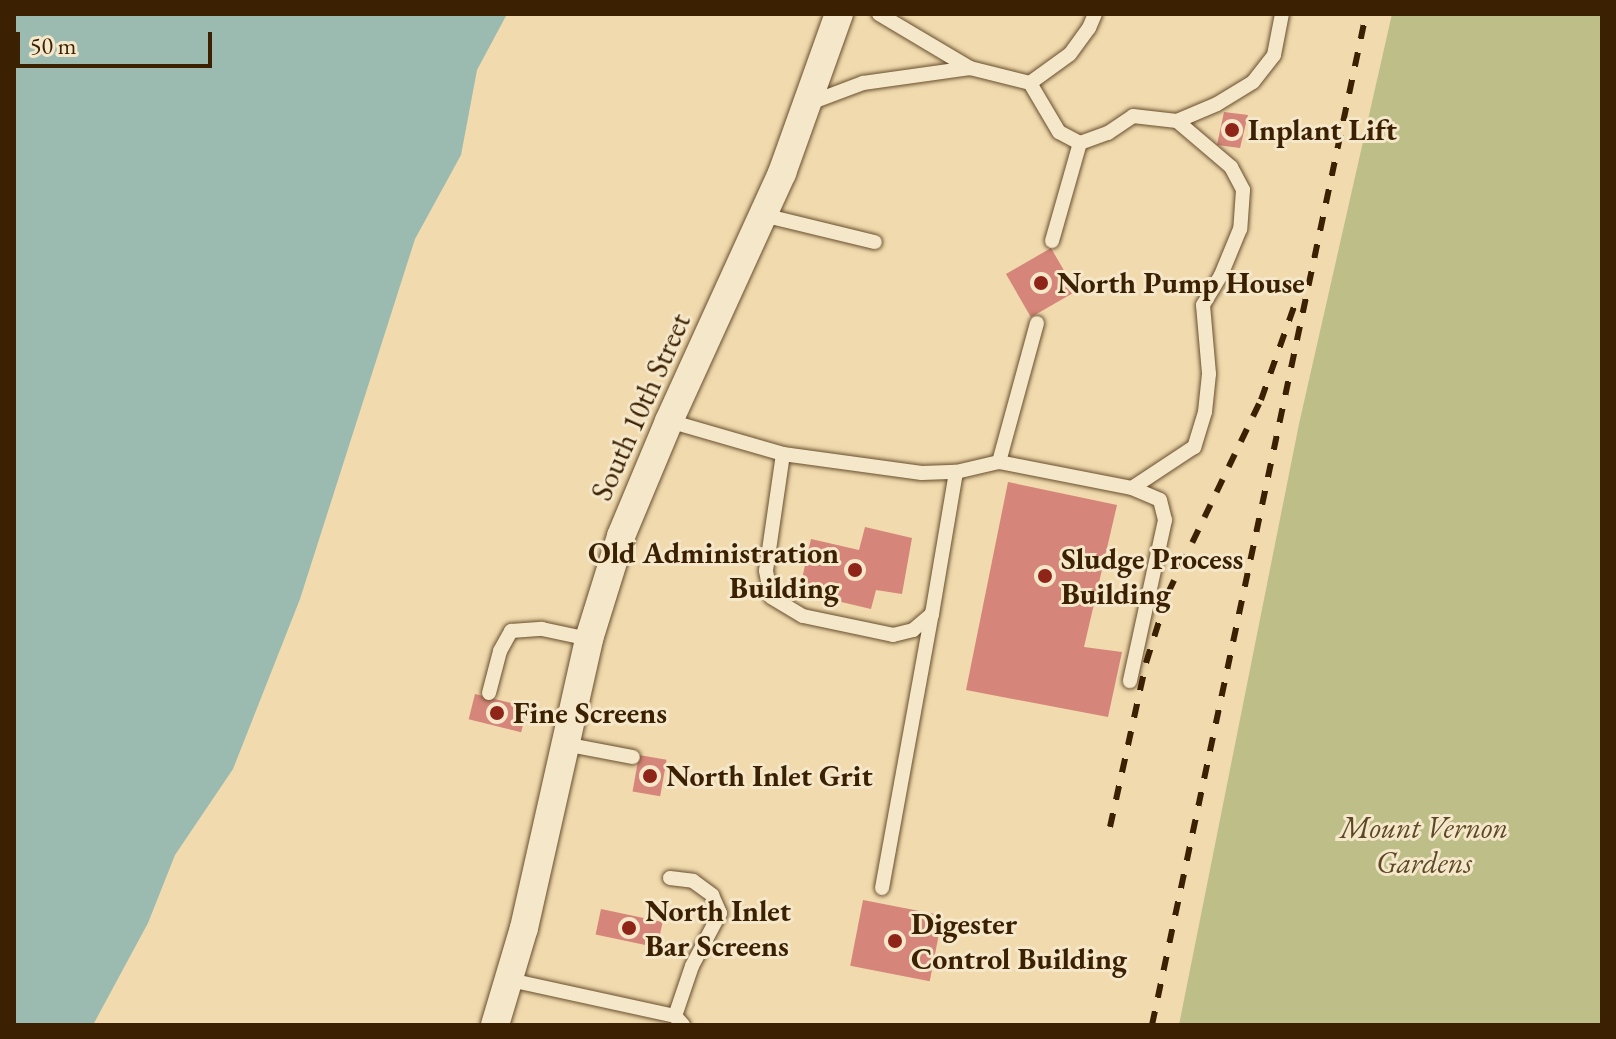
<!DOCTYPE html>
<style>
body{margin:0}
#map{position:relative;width:1616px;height:1039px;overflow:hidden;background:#f0daae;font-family:"EB Garamond",serif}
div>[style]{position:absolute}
.green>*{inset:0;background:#bdbe88}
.water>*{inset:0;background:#9bbab0}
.building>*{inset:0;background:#d58579;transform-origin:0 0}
.roads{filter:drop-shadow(0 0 2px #684e2d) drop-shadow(0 0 2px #684e2d)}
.lane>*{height:14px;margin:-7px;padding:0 7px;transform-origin:7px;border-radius:7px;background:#f5e7ca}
.street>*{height:28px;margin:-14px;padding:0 14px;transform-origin:14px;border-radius:14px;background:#f5e7ca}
.rail>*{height:6px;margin-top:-3px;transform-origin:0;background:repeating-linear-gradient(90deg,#3b2002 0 14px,transparent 0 28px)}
.dots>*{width:22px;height:22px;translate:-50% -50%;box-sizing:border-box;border:4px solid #f5e7ca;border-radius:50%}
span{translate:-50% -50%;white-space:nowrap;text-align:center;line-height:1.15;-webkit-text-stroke:6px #f5e7ca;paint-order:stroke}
.poi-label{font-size:30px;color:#3b2002;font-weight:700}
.left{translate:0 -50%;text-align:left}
.right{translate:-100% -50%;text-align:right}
.street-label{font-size:30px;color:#3b2002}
.park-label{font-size:30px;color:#5c4824;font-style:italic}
.frame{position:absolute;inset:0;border:16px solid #3b2002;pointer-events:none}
.scale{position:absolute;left:16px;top:32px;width:196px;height:36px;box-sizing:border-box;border:4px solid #3b2002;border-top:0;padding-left:10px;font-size:24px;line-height:28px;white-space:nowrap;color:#3b2002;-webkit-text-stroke:6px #f5e7ca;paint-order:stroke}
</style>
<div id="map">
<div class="green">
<i style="clip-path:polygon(1392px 14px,1602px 14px,1602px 1025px,1179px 1025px,1299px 424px)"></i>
</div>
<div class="water">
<i style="clip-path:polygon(14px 14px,507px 14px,477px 70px,461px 155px,415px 239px,300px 599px,233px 769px,175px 855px,148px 923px,93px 1025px,14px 1025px)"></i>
</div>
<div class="building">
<i style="clip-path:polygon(1224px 112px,1248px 115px,1240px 148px,1217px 145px)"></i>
<i style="left:1051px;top:248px;width:50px;height:52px;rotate:60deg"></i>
<i style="clip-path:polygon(1008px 482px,1117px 505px,1084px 647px,1122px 652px,1108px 717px,966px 690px)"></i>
<i style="clip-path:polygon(865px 527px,912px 538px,902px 594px,876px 590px,871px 609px,799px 592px,811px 539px,859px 550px)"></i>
<i style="left:475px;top:694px;width:54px;height:26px;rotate:14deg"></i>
<i style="left:639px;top:755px;width:28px;height:37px;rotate:10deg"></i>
<i style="left:863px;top:900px;width:81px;height:67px;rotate:11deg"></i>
<i style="left:601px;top:909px;width:63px;height:26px;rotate:12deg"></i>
</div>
<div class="roads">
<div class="lane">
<i style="left:879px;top:14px;width:106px;rotate:30.7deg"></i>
<i style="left:1030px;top:83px;width:49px;rotate:-35.9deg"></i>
<i style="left:1070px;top:54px;width:32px;rotate:-54deg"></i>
<i style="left:1089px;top:28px;width:15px;rotate:-67deg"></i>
<i style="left:810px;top:103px;width:57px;rotate:-20.7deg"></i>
<i style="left:863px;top:83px;width:108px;rotate:-8deg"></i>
<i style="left:970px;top:68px;width:62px;rotate:14deg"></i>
<i style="left:1030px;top:83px;width:57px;rotate:59.4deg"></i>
<i style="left:1059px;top:132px;width:24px;rotate:28deg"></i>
<i style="left:1080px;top:143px;width:30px;rotate:-20deg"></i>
<i style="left:1108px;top:133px;width:30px;rotate:-34deg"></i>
<i style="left:1133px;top:116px;width:44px;rotate:6.5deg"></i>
<i style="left:1177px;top:121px;width:71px;rotate:40.4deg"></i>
<i style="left:1231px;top:167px;width:26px;rotate:62deg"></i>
<i style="left:1243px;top:190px;width:39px;rotate:94deg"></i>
<i style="left:1240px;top:229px;width:50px;rotate:112.4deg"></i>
<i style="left:1221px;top:275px;width:35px;rotate:121deg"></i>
<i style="left:1203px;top:305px;width:69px;rotate:85deg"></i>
<i style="left:1209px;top:374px;width:38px;rotate:96deg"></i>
<i style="left:1205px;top:412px;width:37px;rotate:107deg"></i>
<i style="left:1194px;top:447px;width:74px;rotate:146.5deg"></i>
<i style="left:1177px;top:121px;width:43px;rotate:-23deg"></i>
<i style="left:1217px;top:104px;width:42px;rotate:-31.4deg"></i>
<i style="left:1253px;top:82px;width:34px;rotate:-52deg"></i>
<i style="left:1274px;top:55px;width:42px;rotate:-79deg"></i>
<i style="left:763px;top:215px;width:115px;rotate:13.6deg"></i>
<i style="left:1052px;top:241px;width:102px;rotate:-74.1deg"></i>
<i style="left:669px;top:421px;width:119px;rotate:16.1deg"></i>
<i style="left:783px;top:454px;width:140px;rotate:7.8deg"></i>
<i style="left:922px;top:473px;width:34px;rotate:-2deg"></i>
<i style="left:956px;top:472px;width:44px;rotate:-13.1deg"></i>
<i style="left:999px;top:462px;width:136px;rotate:11.1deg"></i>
<i style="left:1132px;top:488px;width:30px;rotate:23deg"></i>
<i style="left:1160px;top:500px;width:21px;rotate:76deg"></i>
<i style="left:1165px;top:520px;width:165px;rotate:102.3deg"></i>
<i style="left:783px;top:454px;width:118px;rotate:98.3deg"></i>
<i style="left:766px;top:571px;width:26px;rotate:79deg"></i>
<i style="left:771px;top:597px;width:37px;rotate:31deg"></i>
<i style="left:803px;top:616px;width:92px;rotate:11.9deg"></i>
<i style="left:893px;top:635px;width:21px;rotate:-14deg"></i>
<i style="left:913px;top:630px;width:25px;rotate:-40deg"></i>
<i style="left:932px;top:614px;width:144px;rotate:-80.4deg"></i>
<i style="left:999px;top:462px;width:144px;rotate:-74.7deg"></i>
<i style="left:489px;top:693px;width:43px;rotate:-75.3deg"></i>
<i style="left:500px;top:651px;width:23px;rotate:-61deg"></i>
<i style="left:511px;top:631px;width:31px;rotate:-4deg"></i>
<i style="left:542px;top:629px;width:48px;rotate:12deg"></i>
<i style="left:564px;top:744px;width:70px;rotate:10.7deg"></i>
<i style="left:670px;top:878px;width:23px;rotate:7deg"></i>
<i style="left:693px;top:881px;width:24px;rotate:36deg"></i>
<i style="left:712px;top:895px;width:20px;rotate:66deg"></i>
<i style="left:720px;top:913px;width:60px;rotate:117.8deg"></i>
<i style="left:692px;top:966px;width:53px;rotate:108.8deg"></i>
<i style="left:882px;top:888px;width:279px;rotate:-79.7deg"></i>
<i style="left:510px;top:980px;width:169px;rotate:12.3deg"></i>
<i style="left:675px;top:1016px;width:12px;rotate:48deg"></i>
</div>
<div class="street">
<i style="left:495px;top:1025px;width:101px;rotate:-73.4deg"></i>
<i style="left:524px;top:928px;width:296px;rotate:-77.3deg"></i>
<i style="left:589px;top:639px;width:108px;rotate:-72.7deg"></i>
<i style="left:621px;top:536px;width:125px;rotate:-67.3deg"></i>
<i style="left:669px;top:421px;width:273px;rotate:-65.5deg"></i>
<i style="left:782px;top:173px;width:169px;rotate:-70.3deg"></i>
</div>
</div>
<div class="rail">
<i style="left:1110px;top:827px;width:168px;rotate:-77.6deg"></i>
<i style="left:1146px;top:663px;width:73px;rotate:-72.6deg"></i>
<i style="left:1168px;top:593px;width:214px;rotate:-64.3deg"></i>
<i style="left:1261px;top:400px;width:102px;rotate:-70.5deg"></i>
<i style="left:1152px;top:1025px;width:1033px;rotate:-78.05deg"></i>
</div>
<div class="dots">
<i style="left:1232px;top:130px;background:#8f2418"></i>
<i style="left:1041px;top:283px;background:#8f2418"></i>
<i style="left:855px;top:570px;background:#8f2418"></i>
<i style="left:1045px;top:576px;background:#8f2418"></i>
<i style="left:497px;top:713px;background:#8f2418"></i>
<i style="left:650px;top:776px;background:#8f2418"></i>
<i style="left:629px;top:928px;background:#8f2418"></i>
<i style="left:895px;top:941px;background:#8f2418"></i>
</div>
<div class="poi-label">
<span class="left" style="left:1248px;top:130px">Inplant Lift</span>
<span class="left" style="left:1057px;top:283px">North Pump House</span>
<span class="right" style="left:839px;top:570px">Old Administration<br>Building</span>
<span class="left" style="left:1061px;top:576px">Sludge Process<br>Building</span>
<span class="left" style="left:513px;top:713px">Fine Screens</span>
<span class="left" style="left:666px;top:776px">North Inlet Grit</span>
<span class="left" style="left:645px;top:928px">North Inlet<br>Bar Screens</span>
<span class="left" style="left:911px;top:941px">Digester<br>Control Building</span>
</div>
<div class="street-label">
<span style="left:641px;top:407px;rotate:-66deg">South 10th Street</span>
</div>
<div class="park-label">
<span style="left:1424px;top:845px">Mount Vernon<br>Gardens</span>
</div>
<div class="frame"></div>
<div class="scale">50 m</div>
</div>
